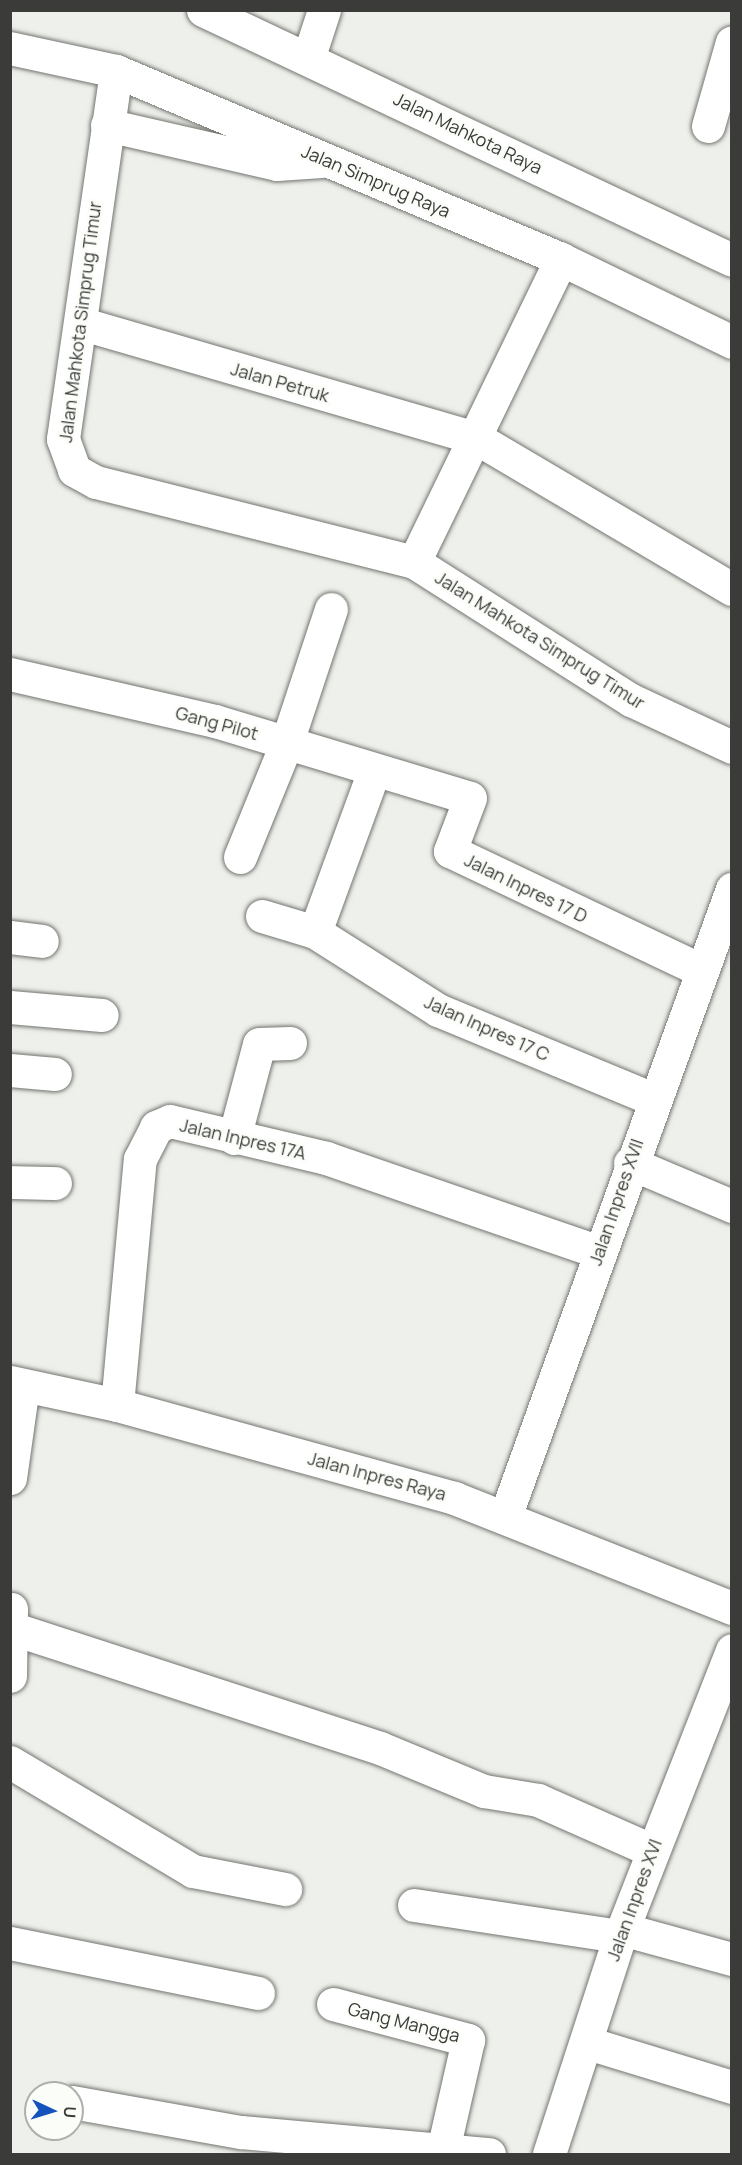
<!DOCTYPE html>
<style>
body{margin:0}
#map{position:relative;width:742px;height:2165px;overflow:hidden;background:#eef0eb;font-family:Manrope,sans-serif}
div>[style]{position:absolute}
.roads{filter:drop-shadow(0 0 2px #737570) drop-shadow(0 0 2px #737570)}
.minor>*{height:33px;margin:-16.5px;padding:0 16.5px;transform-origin:16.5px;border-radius:16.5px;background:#fff}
span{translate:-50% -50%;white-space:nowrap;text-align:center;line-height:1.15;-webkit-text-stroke:5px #fbfdf8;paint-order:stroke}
.street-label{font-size:18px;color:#3b3c3a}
.frame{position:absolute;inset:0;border:12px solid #3b3c3a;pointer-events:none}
.north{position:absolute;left:24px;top:2081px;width:60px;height:60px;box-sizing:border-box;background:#fbfdf8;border:2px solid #aeb0ac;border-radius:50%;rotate:94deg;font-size:16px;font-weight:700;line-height:24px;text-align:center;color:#3b3c3a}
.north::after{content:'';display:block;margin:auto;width:21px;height:27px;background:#1453be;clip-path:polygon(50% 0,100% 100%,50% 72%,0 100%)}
</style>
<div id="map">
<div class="roads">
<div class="minor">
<i style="left:203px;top:10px;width:585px;rotate:25.29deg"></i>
<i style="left:10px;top:48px;width:108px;rotate:12.2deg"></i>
<i style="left:116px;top:71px;width:483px;rotate:22.9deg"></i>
<i style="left:561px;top:259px;width:190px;rotate:25.9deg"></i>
<i style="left:309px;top:56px;width:48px;rotate:-71.9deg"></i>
<i style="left:116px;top:71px;width:372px;rotate:98.2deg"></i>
<i style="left:63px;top:439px;width:33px;rotate:70deg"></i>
<i style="left:74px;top:470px;width:25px;rotate:29deg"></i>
<i style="left:96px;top:482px;width:328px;rotate:14.1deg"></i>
<i style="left:414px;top:562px;width:257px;rotate:32.5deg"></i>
<i style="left:631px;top:700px;width:111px;rotate:25deg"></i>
<i style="left:107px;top:125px;width:174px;rotate:12.9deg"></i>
<i style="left:277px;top:164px;width:44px;rotate:-3.9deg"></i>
<i style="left:708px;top:126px;width:87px;rotate:-74.1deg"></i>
<i style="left:83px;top:324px;width:411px;rotate:16.2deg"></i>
<i style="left:478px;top:439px;width:295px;rotate:30.6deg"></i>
<i style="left:414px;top:562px;width:337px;rotate:-64.1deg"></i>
<i style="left:10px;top:674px;width:210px;rotate:12.9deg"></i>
<i style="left:215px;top:721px;width:266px;rotate:16.8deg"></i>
<i style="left:470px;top:798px;width:57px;rotate:110.7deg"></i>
<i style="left:450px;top:851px;width:278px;rotate:25.4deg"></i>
<i style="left:240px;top:857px;width:124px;rotate:-67.8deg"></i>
<i style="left:287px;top:742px;width:140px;rotate:-71.7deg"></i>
<i style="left:262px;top:916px;width:55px;rotate:16.8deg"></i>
<i style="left:315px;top:932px;width:146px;rotate:32.4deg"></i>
<i style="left:438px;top:1010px;width:233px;rotate:22.5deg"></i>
<i style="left:315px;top:932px;width:171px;rotate:-69.9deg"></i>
<i style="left:10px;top:937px;width:32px;rotate:7deg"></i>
<i style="left:10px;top:1007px;width:92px;rotate:5deg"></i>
<i style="left:10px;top:1070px;width:45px;rotate:5.1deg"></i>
<i style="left:234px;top:1138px;width:97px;rotate:-75.1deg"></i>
<i style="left:259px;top:1044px;width:31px;rotate:-2deg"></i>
<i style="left:630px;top:1163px;width:111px;rotate:22.9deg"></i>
<i style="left:10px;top:1182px;width:45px;rotate:1.3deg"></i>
<i style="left:10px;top:1382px;width:109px;rotate:12.1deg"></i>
<i style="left:117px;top:1405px;width:350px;rotate:15.4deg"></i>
<i style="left:454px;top:1498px;width:299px;rotate:21.6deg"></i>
<i style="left:117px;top:1405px;width:247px;rotate:-84.7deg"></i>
<i style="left:140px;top:1159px;width:36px;rotate:-63deg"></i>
<i style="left:156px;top:1127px;width:15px;rotate:-23deg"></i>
<i style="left:170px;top:1121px;width:160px;rotate:13.3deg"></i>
<i style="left:326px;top:1158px;width:289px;rotate:19deg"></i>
<i style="left:10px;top:1478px;width:93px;rotate:-82deg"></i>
<i style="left:505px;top:1517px;width:668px;rotate:-70.13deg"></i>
<i style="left:14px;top:1629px;width:385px;rotate:18deg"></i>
<i style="left:380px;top:1748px;width:113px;rotate:22.5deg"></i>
<i style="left:484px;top:1791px;width:55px;rotate:9.5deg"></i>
<i style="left:538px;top:1800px;width:124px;rotate:23.9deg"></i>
<i style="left:10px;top:1676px;width:67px;rotate:-89.1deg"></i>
<i style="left:10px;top:1762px;width:213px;rotate:30.8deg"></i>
<i style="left:193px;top:1871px;width:94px;rotate:11.1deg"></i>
<i style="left:414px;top:1905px;width:208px;rotate:8.6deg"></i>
<i style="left:622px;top:1929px;width:114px;rotate:15.3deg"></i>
<i style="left:10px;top:1943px;width:253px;rotate:11.4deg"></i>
<i style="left:333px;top:2004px;width:140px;rotate:14.9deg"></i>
<i style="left:468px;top:2040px;width:113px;rotate:102.8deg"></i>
<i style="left:588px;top:2043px;width:151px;rotate:17deg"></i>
<i style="left:72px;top:2102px;width:172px;rotate:10.1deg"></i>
<i style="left:241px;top:2132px;width:249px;rotate:5.1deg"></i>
<i style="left:549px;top:2154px;width:229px;rotate:-72deg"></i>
<i style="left:620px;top:1936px;width:307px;rotate:-68.6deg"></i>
</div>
</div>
<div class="street-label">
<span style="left:468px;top:133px;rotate:26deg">Jalan Mahkota Raya</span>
<span style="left:376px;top:181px;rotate:23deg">Jalan Simprug Raya</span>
<span style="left:80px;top:322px;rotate:-83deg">Jalan Mahkota Simprug Timur</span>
<span style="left:280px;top:382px;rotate:16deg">Jalan Petruk</span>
<span style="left:540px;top:640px;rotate:32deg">Jalan Mahkota Simprug Timur</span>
<span style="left:217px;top:723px;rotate:15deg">Gang Pilot</span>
<span style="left:526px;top:888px;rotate:26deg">Jalan Inpres 17 D</span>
<span style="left:487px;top:1028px;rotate:24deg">Jalan Inpres 17 C</span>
<span style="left:243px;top:1139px;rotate:13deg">Jalan Inpres 17A</span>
<span style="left:616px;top:1202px;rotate:-71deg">Jalan Inpres XVII</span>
<span style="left:377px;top:1476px;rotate:15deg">Jalan Inpres Raya</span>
<span style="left:634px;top:1900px;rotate:-70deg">Jalan Inpres XVI</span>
<span style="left:404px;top:2022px;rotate:14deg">Gang Mangga</span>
</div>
<div class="frame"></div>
<div class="north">U</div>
</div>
